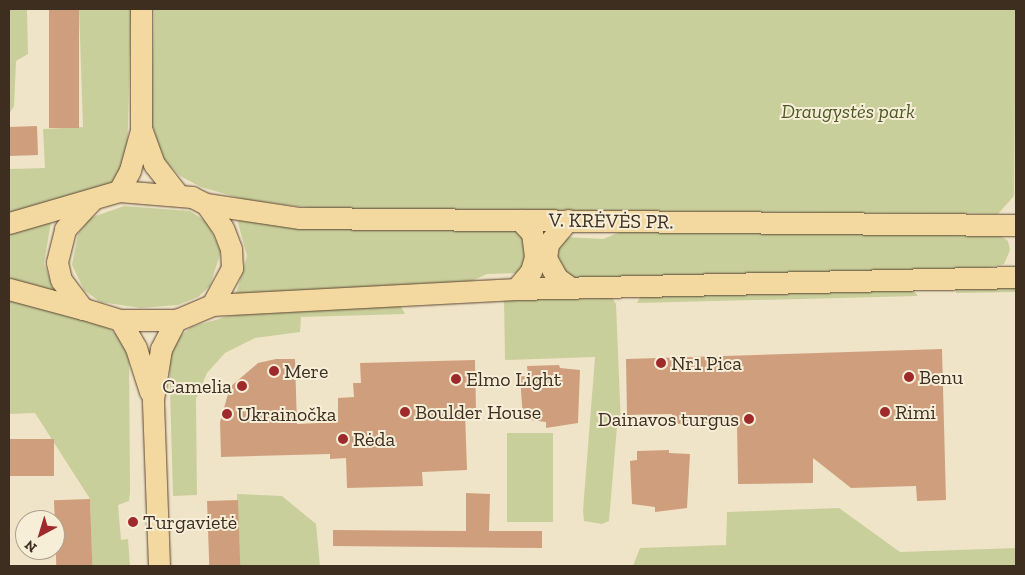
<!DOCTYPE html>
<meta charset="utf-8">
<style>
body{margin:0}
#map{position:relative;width:1025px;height:575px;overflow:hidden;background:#f0e4c8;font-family:"Zilla Slab",serif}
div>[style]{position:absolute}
.green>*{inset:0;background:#c9cf9b;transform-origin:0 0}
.building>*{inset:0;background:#cf9f7d;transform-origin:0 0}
.roads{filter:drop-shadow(0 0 1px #5b4430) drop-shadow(0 0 1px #5b4430)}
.major>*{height:21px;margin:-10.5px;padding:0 10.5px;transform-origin:10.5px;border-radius:10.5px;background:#f3d9a0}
.dots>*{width:14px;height:14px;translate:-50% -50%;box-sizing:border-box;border:2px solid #f7eed8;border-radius:50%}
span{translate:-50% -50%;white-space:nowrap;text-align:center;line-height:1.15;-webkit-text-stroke:4px #f7eed8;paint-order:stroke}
.park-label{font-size:20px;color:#4d5a26;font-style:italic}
.street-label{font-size:20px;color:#3d2e20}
.poi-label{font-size:20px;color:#3d2e20}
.left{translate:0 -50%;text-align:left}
.right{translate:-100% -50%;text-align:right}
.frame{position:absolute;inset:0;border:10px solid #3d2e20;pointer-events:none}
.north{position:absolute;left:15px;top:510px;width:50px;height:50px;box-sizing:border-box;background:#f7eed8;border:1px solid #ada18e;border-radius:50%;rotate:219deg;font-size:14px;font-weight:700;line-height:20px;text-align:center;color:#3d2e20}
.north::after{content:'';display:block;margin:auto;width:18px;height:22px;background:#9e2a2b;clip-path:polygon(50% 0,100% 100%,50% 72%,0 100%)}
</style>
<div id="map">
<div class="green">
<i style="clip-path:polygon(9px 9px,27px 9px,28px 54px,16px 61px,14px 106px,9px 114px)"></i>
<i style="clip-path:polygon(79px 9px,131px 9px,127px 160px,114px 181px,103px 189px,9px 213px,9px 169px,45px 168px,43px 129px,83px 127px)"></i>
<i style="clip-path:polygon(154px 9px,1016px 9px,1014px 196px,998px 214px,321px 209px,246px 200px,201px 187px,180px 176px,162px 157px,152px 124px)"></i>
<i style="clip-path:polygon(124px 206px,190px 211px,207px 222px,221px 251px,210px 286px,198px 297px,178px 305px,141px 308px,100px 302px,84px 290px,72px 265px,78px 234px,90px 218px)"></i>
<i style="clip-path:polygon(237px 219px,291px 227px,517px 228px,531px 242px,519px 273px,487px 274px,470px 282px,236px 294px,247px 256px)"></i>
<i style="clip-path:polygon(51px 222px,44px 264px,57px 295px,9px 281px,9px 232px)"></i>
<i style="clip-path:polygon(623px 231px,1001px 236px,1008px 241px,1010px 250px,1004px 264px,980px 270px,569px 280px,558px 271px,553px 246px,566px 237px,603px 239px)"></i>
<i style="clip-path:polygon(1016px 286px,1016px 292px,956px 293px,956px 288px)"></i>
<i style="clip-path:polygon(912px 289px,918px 296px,637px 303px,640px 297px)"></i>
<i style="clip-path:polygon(9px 298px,109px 328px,129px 346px,130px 492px,129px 501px,118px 505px,121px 540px,128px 539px,130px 566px,92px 566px,90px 499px,35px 413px,9px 414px)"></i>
<i style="clip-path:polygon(612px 298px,616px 304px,621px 425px,617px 427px,609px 521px,602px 524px,584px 521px,583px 510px,595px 357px,505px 360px,504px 300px)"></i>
<i style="clip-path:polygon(399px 303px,405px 314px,301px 317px,300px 332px,255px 338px,225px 353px,207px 373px,196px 399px,197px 495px,173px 496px,169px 354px,177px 339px,191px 327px,229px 316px,300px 307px)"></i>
<i style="left:507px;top:433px;width:46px;height:89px"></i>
<i style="clip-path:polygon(237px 494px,282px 496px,316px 524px,320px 566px,240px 566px)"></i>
<i style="clip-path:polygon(839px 508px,900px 552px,1016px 548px,1016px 566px,633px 566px,640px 548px,726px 545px,727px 512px)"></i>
</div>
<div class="building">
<i style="left:49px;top:9px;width:30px;height:119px"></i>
<i style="left:37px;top:126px;width:29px;height:28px;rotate:88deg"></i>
<i style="clip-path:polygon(942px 349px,946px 500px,917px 501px,916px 486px,851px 488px,813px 458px,813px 483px,738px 484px,737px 423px,672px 424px,672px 414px,627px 415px,626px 359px)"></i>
<i style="clip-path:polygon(276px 359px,295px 359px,297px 424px,338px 422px,338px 398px,354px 397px,353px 383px,361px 383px,360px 363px,475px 360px,476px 410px,465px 411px,467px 470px,422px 472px,423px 486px,347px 488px,346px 458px,330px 459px,330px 454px,221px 457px,220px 422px,230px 387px,258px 363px)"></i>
<i style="clip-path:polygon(559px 365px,560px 368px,580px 370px,578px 423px,546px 428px,546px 422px,523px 419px,520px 376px,528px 376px,527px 366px)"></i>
<i style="left:9px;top:439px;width:45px;height:37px"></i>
<i style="clip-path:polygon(669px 450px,669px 453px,690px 454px,687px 508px,655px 512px,655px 507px,632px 504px,630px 461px,637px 460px,637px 451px)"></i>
<i style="clip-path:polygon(466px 493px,490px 494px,489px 531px,542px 531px,542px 548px,333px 546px,333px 530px,466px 531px)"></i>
<i style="left:90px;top:499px;width:67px;height:36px;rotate:88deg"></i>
<i style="left:238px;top:500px;width:66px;height:31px;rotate:88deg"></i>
</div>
<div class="roads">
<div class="major">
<i style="left:142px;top:131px;width:35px;rotate:70deg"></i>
<i style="left:154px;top:164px;width:37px;rotate:52deg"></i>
<i style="left:119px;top:191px;width:24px;rotate:-62deg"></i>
<i style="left:130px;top:170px;width:41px;rotate:-74.6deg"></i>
<i style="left:141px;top:130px;width:121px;rotate:-90deg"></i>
<i style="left:206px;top:204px;width:95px;rotate:8.5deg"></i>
<i style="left:300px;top:218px;width:716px;rotate:0.56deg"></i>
<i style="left:568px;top:220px;width:31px;rotate:130deg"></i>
<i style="left:548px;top:244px;width:14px;rotate:98deg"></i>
<i style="left:546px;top:258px;width:23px;rotate:61deg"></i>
<i style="left:557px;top:278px;width:17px;rotate:36deg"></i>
<i style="left:9px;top:223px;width:115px;rotate:-16.2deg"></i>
<i style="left:119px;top:191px;width:73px;rotate:4.7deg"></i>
<i style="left:192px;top:197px;width:16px;rotate:27deg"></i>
<i style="left:206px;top:204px;width:29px;rotate:55deg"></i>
<i style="left:223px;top:228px;width:22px;rotate:69deg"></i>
<i style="left:231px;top:249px;width:19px;rotate:87deg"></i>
<i style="left:232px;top:268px;width:42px;rotate:118.4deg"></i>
<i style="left:212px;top:305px;width:39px;rotate:157deg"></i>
<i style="left:176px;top:320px;width:56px;rotate:180deg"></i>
<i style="left:120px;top:320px;width:39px;rotate:-163deg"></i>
<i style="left:83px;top:309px;width:36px;rotate:-127deg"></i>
<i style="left:61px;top:280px;width:18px;rotate:-103deg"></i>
<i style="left:57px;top:262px;width:34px;rotate:-76deg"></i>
<i style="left:65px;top:229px;width:41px;rotate:-47deg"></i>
<i style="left:9px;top:289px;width:77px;rotate:15.1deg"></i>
<i style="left:516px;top:289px;width:23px;rotate:-50deg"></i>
<i style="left:531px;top:271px;width:15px;rotate:-74deg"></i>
<i style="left:535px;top:257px;width:24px;rotate:-97deg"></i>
<i style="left:532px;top:233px;width:18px;rotate:-133deg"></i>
<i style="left:212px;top:305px;width:304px;rotate:-3deg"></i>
<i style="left:516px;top:289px;width:500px;rotate:-1.37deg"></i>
<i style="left:120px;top:320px;width:32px;rotate:60deg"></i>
<i style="left:136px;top:348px;width:46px;rotate:72.3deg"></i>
<i style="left:159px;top:566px;width:167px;rotate:-92.1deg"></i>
<i style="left:153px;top:399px;width:51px;rotate:-80.9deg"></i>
<i style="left:161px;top:349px;width:33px;rotate:-63deg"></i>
</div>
</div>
<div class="dots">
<i style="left:661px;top:363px;background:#9e2a2b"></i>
<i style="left:274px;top:371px;background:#9e2a2b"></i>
<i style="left:909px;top:377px;background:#9e2a2b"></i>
<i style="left:456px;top:379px;background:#9e2a2b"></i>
<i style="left:242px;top:386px;background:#9e2a2b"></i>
<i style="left:405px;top:412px;background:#9e2a2b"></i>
<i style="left:885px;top:412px;background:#9e2a2b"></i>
<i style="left:227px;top:414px;background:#9e2a2b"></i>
<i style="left:749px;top:419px;background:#9e2a2b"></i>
<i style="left:343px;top:439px;background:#9e2a2b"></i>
<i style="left:133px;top:522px;background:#9e2a2b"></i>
</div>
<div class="park-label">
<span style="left:848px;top:111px">Draugystės park</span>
</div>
<div class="street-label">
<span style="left:611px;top:221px;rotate:1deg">V. KRĖVĖS PR.</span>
</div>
<div class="poi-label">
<span class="left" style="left:671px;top:363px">Nr1 Pica</span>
<span class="left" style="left:284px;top:371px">Mere</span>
<span class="left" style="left:919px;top:377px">Benu</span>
<span class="left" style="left:466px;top:379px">Elmo Light</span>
<span class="right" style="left:232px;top:386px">Camelia</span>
<span class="left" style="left:415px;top:412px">Boulder House</span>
<span class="left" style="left:895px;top:412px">Rimi</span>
<span class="left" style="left:237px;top:414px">Ukrainočka</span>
<span class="right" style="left:739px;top:419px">Dainavos turgus</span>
<span class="left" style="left:353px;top:439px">Rėda</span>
<span class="left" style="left:143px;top:522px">Turgavietė</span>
</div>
<div class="frame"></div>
<div class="north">N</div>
</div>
